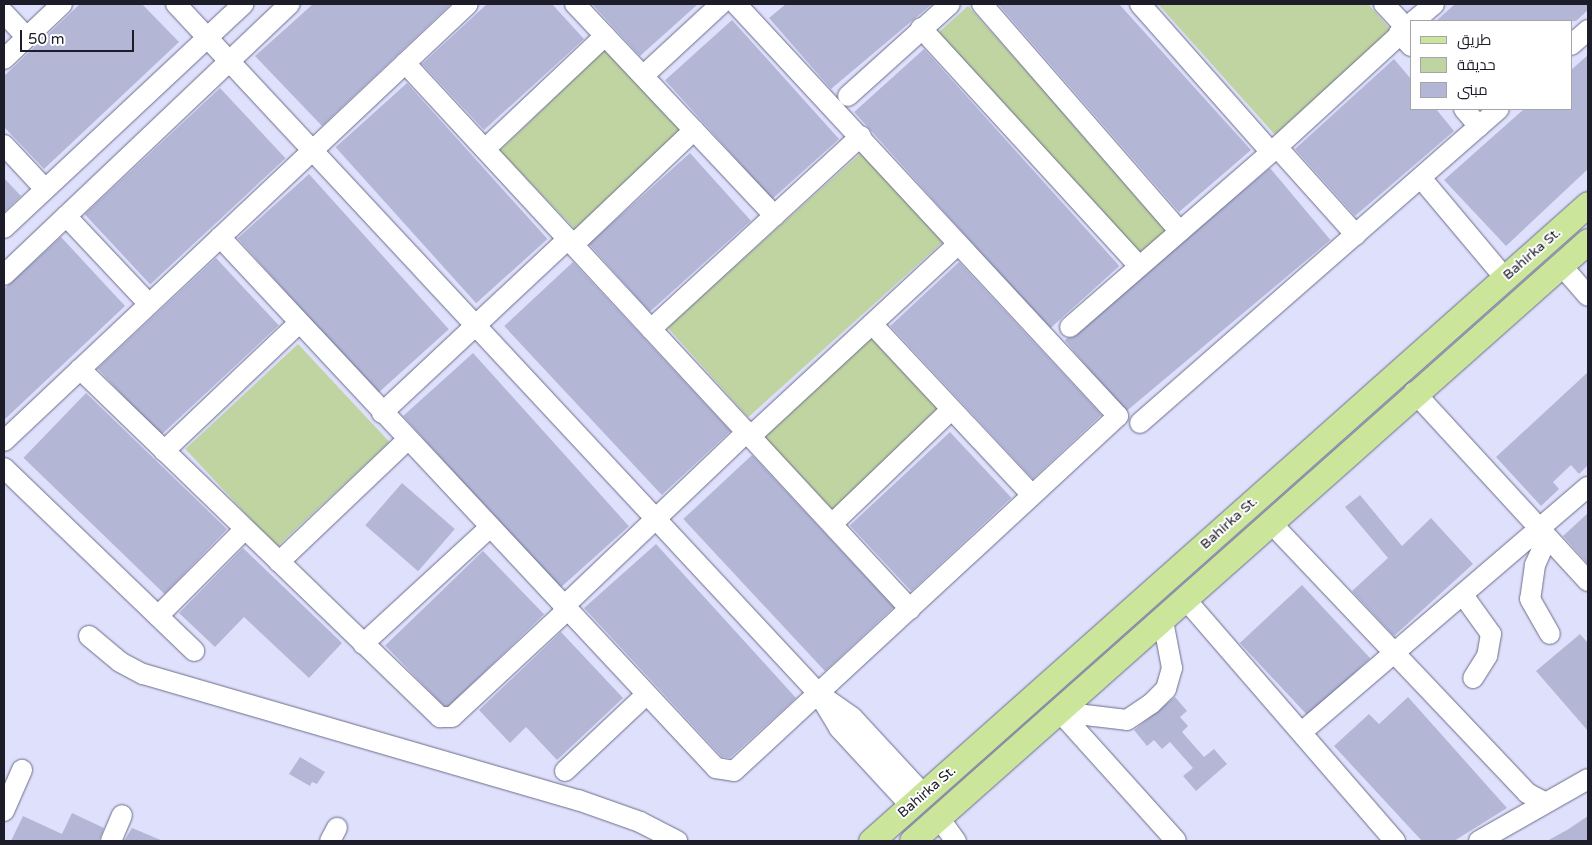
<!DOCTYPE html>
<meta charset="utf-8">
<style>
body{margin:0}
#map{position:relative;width:1592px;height:845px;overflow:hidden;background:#dfe1fc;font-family:"Varela Round",Cairo,sans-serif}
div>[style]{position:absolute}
.green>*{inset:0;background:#bfd4a1;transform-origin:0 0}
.building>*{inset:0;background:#b4b6d6;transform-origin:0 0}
.roads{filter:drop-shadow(0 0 1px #6b6c8a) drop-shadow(0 0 1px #6b6c8a)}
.minor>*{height:20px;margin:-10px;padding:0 10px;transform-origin:10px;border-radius:10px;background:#fff}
.major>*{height:25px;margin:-12.5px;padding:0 12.5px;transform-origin:12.5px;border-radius:12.5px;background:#cbe69b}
span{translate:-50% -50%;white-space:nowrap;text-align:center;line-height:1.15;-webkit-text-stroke:4px #fff;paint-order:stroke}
.street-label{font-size:14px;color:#1c1d29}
.frame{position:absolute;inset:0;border:5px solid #1c1d29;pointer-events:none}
.legend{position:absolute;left:1410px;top:20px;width:162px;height:90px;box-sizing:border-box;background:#fff;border:1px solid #a4a5a9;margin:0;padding:6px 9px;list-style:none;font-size:15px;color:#1c1d29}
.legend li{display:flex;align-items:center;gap:10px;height:25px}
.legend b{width:25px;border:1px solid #a4a5a9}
.scale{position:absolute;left:20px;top:30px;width:114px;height:22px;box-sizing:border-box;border:2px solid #1c1d29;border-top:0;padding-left:6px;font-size:15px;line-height:18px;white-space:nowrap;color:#1c1d29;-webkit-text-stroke:4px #fff;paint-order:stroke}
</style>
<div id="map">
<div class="green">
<i style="clip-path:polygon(1158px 4px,1368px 4px,1392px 31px,1276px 136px)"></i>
<i style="left:968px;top:6px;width:304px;height:40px;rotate:48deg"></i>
<i style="left:606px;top:48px;width:112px;height:148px;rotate:46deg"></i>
<i style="left:862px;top:152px;width:121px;height:262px;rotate:48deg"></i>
<i style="left:872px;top:337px;width:101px;height:148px;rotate:47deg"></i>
<i style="left:298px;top:344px;width:134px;height:154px;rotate:47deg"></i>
</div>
<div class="building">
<i style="clip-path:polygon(80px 4px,142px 4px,179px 42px,44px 169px,4px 127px,4px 76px)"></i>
<i style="clip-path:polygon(313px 4px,451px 4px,322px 126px,255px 56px)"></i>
<i style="clip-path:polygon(487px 4px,552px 4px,584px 39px,484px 130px,422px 64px)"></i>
<i style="clip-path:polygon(592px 4px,698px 4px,640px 56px)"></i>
<i style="clip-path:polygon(786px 4px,932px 4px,831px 89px,769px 18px)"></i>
<i style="clip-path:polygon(998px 4px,1119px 4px,1251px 150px,1179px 212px)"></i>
<i style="clip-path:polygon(1455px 4px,1588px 4px,1588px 10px,1576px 21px,1436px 21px)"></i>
<i style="left:732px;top:20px;width:160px;height:90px;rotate:48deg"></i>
<i style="left:924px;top:49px;width:292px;height:94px;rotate:48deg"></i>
<i style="clip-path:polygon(1588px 55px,1588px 169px,1506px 246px,1444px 180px,1524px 109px,1571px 109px,1571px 70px)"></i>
<i style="clip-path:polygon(1394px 59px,1411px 79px,1411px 109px,1436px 109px,1454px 131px,1355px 216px,1295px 149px)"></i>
<i style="left:407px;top:83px;width:210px;height:96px;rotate:48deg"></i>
<i style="left:220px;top:88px;width:96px;height:185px;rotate:47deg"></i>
<i style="left:690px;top:153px;width:91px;height:136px;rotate:48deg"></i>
<i style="left:1270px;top:168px;width:94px;height:268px;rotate:50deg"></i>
<i style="left:309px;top:174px;width:209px;height:96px;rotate:48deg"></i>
<i style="clip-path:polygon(4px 178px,21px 196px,4px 212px)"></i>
<i style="clip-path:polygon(61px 237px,125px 306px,4px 420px,4px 289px)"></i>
<i style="left:216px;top:258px;width:92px;height:162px;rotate:47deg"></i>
<i style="left:573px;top:262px;width:231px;height:94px;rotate:47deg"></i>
<i style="left:959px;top:262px;width:209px;height:94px;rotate:47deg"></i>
<i style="left:473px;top:353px;width:233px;height:94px;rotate:48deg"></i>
<i style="clip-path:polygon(1588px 372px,1588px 465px,1579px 474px,1571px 465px,1553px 482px,1559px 489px,1541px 506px,1496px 457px)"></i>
<i style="left:86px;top:393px;width:196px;height:90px;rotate:44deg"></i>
<i style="left:950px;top:432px;width:90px;height:137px;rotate:47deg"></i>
<i style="left:752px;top:455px;width:208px;height:94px;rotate:47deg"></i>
<i style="left:402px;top:483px;width:70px;height:56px;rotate:41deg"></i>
<i style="clip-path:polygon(1360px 495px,1402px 546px,1431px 518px,1473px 564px,1394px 636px,1352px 591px,1388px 558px,1345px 507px)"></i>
<i style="clip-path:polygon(1588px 513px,1588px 564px,1563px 536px)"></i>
<i style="clip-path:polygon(656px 544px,796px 698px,730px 758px,722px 757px,584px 608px)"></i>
<i style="clip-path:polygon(243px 548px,342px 643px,309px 678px,244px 617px,215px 647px,179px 613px)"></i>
<i style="left:483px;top:551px;width:88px;height:136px;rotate:46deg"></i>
<i style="left:1302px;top:585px;width:100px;height:85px;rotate:47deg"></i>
<i style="clip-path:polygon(561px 632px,623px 698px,557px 760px,526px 727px,510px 743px,479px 710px)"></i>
<i style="clip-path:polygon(1580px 634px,1588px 643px,1588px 731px,1536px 671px)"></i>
<i style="clip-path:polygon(1175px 697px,1187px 711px,1180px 717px,1188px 726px,1182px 732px,1204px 757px,1214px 749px,1227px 764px,1196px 791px,1183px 776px,1193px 768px,1170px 742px,1162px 749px,1154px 740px,1147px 746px,1134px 730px)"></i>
<i style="clip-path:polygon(1408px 697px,1507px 808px,1454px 841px,1422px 841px,1334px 746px,1369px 714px,1379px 724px)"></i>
<i style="clip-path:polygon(300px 757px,325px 772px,317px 784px,312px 782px,310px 786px,289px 774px)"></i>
<i style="clip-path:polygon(72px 813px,104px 828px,99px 841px,11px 841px,23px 816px,62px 834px)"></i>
<i style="clip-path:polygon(1588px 816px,1588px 841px,1547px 841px,1567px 830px)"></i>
<i style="clip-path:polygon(132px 828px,163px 841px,124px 841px)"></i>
</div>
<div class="roads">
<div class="minor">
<i style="left:176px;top:4px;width:943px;rotate:47.02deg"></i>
<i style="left:819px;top:694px;width:40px;rotate:34.9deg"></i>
<i style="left:852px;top:717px;width:106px;rotate:47.3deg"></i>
<i style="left:575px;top:4px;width:291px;rotate:46.7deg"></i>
<i style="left:982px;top:4px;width:301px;rotate:49deg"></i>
<i style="left:1140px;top:4px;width:198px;rotate:48.5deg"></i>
<i style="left:1384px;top:4px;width:33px;rotate:47deg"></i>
<i style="left:4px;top:13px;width:33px;rotate:47deg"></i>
<i style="left:1414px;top:21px;width:26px;rotate:-40deg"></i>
<i style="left:921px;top:28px;width:321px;rotate:47.5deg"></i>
<i style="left:1399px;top:33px;width:18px;rotate:47deg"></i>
<i style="left:1571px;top:45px;width:23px;rotate:-41deg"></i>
<i style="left:4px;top:59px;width:80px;rotate:-43.5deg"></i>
<i style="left:405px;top:63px;width:744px;rotate:47.23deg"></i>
<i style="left:644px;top:75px;width:105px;rotate:-42.7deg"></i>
<i style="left:848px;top:96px;width:137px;rotate:-42deg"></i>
<i style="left:1464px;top:109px;width:23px;rotate:49deg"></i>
<i style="left:4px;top:145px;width:60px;rotate:47deg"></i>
<i style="left:1277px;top:147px;width:118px;rotate:48.1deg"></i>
<i style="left:485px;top:149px;width:165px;rotate:-43.3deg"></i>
<i style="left:1421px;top:178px;width:131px;rotate:50deg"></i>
<i style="left:66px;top:216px;width:121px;rotate:46.7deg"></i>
<i style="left:4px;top:228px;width:328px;rotate:-43.1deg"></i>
<i style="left:220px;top:237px;width:727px;rotate:46.95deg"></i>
<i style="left:716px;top:768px;width:18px;rotate:9deg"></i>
<i style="left:734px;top:771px;width:523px;rotate:-42.75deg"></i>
<i style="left:1118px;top:416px;width:562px;rotate:-132.84deg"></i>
<i style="left:573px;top:245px;width:167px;rotate:-43.5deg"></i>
<i style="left:1561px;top:265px;width:41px;rotate:48.9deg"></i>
<i style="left:4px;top:275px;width:394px;rotate:-43.5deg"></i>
<i style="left:872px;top:324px;width:234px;rotate:46.9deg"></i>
<i style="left:1070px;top:327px;width:274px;rotate:-41deg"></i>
<i style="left:1277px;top:147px;width:182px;rotate:-42.5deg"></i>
<i style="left:651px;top:329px;width:285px;rotate:-42.6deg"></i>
<i style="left:80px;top:369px;width:501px;rotate:44.03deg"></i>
<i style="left:440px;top:717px;width:12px"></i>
<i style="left:452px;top:717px;width:157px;rotate:-42.9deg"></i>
<i style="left:1414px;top:392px;width:257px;rotate:47.4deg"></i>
<i style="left:382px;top:413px;width:255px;rotate:-43.1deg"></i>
<i style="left:1140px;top:423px;width:477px;rotate:-41.2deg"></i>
<i style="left:752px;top:435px;width:281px;rotate:-42.8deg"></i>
<i style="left:4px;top:441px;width:637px;rotate:-43.28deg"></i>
<i style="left:164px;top:451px;width:186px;rotate:-43.5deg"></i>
<i style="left:4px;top:468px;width:264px;rotate:43.9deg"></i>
<i style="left:832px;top:524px;width:165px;rotate:-43.8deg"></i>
<i style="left:1272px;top:524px;width:371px;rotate:46.5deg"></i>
<i style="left:1527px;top:793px;width:19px;rotate:28deg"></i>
<i style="left:1547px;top:538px;width:30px;rotate:114deg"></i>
<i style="left:1535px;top:565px;width:34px;rotate:98deg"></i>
<i style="left:1530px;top:599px;width:40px;rotate:60.3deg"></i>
<i style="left:279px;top:562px;width:177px;rotate:-43.6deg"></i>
<i style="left:1463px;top:595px;width:48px;rotate:54.3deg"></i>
<i style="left:1491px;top:634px;width:22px;rotate:100deg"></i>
<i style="left:1487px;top:656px;width:26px;rotate:122deg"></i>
<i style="left:1187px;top:601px;width:318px;rotate:49.1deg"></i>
<i style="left:563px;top:607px;width:255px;rotate:-43.6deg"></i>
<i style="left:158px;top:616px;width:123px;rotate:-45deg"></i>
<i style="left:89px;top:636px;width:40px;rotate:40deg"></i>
<i style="left:120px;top:662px;width:26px;rotate:28deg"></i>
<i style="left:143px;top:674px;width:453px;rotate:16.2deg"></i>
<i style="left:578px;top:800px;width:66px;rotate:19.5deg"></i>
<i style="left:640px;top:822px;width:42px;rotate:27.2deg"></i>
<i style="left:363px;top:644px;width:171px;rotate:-42.6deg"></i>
<i style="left:820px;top:696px;width:37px;rotate:59deg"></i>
<i style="left:839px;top:728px;width:106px;rotate:47.3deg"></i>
<i style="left:1060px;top:712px;width:67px;rotate:6.8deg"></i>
<i style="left:1127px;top:720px;width:29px;rotate:-34deg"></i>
<i style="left:1151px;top:704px;width:21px;rotate:-45deg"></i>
<i style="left:1166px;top:689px;width:22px;rotate:-74deg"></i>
<i style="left:1172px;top:668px;width:48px;rotate:-100.8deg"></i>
<i style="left:1060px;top:712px;width:173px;rotate:48deg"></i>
<i style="left:1303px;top:731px;width:375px;rotate:-40.6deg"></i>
<i style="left:565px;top:771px;width:112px;rotate:-43.2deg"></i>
<i style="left:4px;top:811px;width:45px;rotate:-66.3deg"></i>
<i style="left:939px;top:818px;width:29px;rotate:54deg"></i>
<i style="left:111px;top:841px;width:28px;rotate:-67deg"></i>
<i style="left:330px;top:841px;width:15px;rotate:-62deg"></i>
<i style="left:1479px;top:841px;width:125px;rotate:-29.6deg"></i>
</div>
<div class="major">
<i style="left:871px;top:841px;width:959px;rotate:-41.62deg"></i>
<i style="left:912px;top:841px;width:904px;rotate:-41.59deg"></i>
</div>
</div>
<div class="street-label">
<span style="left:1532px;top:254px;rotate:-41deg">Bahirka St.</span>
<span style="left:1229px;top:523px;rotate:-42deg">Bahirka St.</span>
<span style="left:927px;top:792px;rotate:-41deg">Bahirka St.</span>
</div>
<div class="frame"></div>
<ul class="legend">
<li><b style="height:6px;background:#cbe69b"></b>طريق</li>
<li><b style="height:14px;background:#bfd4a1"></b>حديقة</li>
<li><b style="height:14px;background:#b4b6d6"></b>مبنى</li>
</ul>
<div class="scale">50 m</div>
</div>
